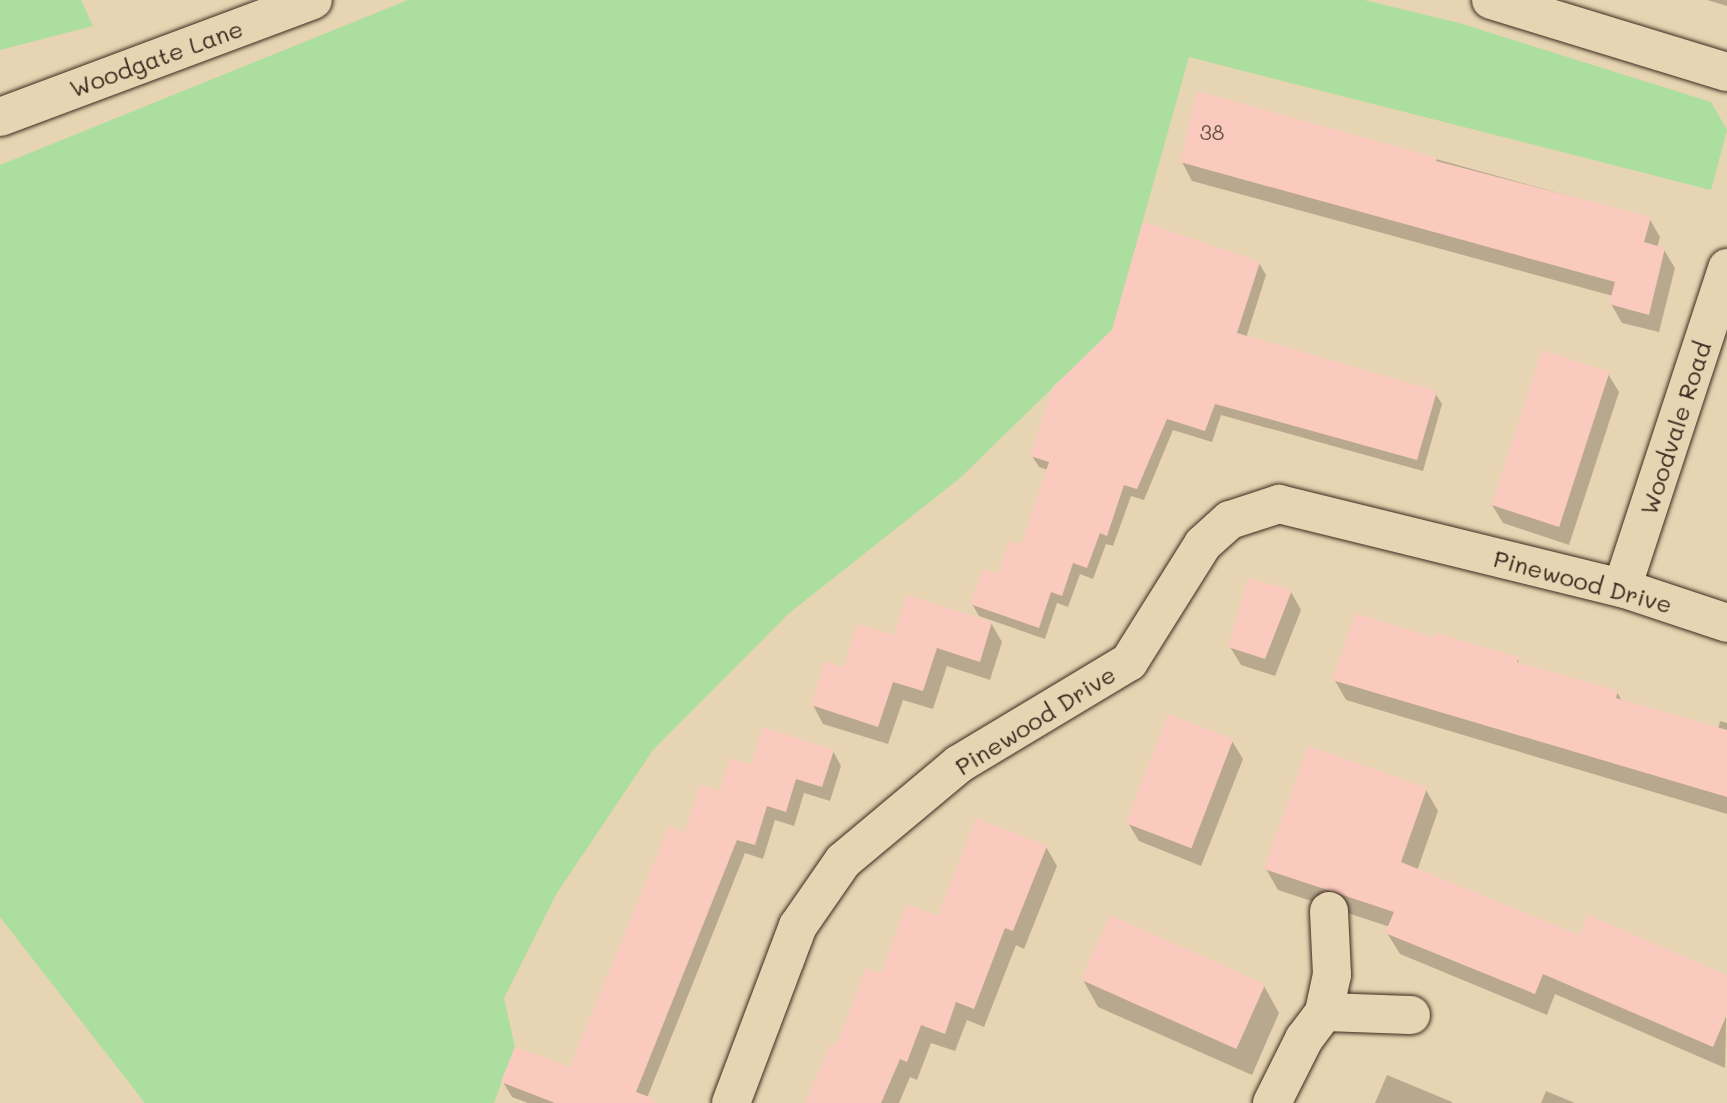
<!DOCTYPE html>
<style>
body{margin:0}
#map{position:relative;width:1727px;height:1103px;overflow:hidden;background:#e7d4b2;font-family:Mali,sans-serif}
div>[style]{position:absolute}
.green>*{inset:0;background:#acdea0}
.shadow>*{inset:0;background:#0003}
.building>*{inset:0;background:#facabf;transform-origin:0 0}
.roads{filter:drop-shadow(0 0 2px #3b2a1e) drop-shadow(0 0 2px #3b2a1e)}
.minor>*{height:38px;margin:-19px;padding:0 19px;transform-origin:19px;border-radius:19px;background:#e7d4b2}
span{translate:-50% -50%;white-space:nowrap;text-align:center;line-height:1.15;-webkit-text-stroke:7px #e7d4b2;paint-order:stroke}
.number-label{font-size:21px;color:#6b5246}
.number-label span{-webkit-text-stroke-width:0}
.street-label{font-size:24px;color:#3b2a1e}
</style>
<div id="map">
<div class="green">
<i style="clip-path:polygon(0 0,81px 0,93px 26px,0 50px)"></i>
<i style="clip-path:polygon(408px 0,1364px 0,1459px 23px,1711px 102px,1727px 130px,1711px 190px,1189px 57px,1112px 330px,960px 478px,788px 614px,653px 750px,557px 893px,504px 998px,515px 1047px,494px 1103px,145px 1103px,0 917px,0 165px)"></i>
</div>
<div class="shadow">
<i style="clip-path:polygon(1707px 0,1727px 0,1727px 6px)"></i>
<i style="clip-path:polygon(1436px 159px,1649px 218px,1660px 237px,1657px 248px,1664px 250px,1675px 268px,1659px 332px,1622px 323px,1611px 304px,1613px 296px,1192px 181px,1182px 162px)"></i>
<i style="clip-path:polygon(1259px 263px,1266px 275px,1246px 338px,1435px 393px,1442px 404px,1423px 471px,1221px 415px,1212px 442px,1173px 430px,1144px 500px,1131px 496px,1113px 546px,1106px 544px,1093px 579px,1080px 574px,1068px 607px,1057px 603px,1045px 639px,979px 616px,972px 604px,1022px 547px,1048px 470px,1039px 467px,1032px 456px)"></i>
<i style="clip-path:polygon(1608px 374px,1619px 392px,1569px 545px,1503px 523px,1492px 505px)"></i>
<i style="clip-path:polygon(1291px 592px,1301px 610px,1275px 676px,1241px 665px,1230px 647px)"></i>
<i style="clip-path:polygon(991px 623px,1002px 642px,990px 680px,947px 666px,933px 709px,903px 700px,888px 744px,823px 724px,813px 705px,845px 669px,895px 638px)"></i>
<i style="clip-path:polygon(1435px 640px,1517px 659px,1521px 666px,1617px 692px,1622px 701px,1718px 729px,1720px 721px,1727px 723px,1727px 814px,1346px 700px,1334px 679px)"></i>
<i style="clip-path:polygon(1232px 741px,1243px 759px,1201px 866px,1139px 841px,1128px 823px)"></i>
<i style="clip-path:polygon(833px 751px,841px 766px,830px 801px,804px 793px,794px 826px,775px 820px,763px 859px,745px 853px,645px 1103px,528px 1103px,512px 1097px,503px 1082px,571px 1069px,686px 835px,721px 793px,752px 767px)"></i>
<i style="clip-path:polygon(1426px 790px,1438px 811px,1417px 871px,1580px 937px,1727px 977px,1725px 1068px,1555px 994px,1547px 1015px,1400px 954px,1387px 933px,1390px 927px,1278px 890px,1266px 869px)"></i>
<i style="clip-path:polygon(1046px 847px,1057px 866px,1024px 949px,1016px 945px,984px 1027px,967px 1020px,955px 1051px,931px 1043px,917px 1080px,910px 1077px,899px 1103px,807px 1103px,882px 976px,939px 918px)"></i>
<i style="clip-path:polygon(1083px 980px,1264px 986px,1279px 1013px,1252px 1075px,1098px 1007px)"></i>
<i style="clip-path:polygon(1387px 1075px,1452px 1102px,1452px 1103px,1375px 1103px)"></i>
<i style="clip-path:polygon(1546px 1091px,1575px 1103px,1541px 1103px)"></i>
</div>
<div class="building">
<i style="clip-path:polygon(1197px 91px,1437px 158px,1436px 161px,1651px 217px,1644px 242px,1665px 248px,1649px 315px,1609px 304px,1615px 282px,1180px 162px)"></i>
<i style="clip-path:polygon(1143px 222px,1260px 262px,1237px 333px,1437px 391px,1417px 460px,1215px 404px,1205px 431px,1167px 419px,1137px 489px,1124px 485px,1107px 536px,1100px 533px,1087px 568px,1073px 563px,1062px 596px,1051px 592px,1039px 628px,970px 604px,983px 569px,998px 574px,1009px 541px,1021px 545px,1049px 462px,1030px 456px,1053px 387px,1112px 330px)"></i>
<i style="left:1542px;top:350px;width:71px;height:163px;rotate:18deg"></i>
<i style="clip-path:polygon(1248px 578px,1292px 590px,1265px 659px,1228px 647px)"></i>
<i style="clip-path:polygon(907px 595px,992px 622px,980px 662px,937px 648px,923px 691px,893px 682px,878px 727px,811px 705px,825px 661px,844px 667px,857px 624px,894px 635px)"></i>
<i style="clip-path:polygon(1356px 613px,1434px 638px,1435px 633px,1518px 657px,1517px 662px,1618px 691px,1616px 698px,1727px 730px,1727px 797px,1332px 680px)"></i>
<i style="left:1168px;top:714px;width:70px;height:117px;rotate:21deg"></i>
<i style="clip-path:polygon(763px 727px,834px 750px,822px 787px,796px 779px,786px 812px,767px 806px,755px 845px,737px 840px,636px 1092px,655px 1099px,654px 1103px,555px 1103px,501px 1082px,515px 1047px,570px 1067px,669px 826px,685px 832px,700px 785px,720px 791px,730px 758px,751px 765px)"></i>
<i style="clip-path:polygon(1308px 746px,1427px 788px,1401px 862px,1579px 935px,1588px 915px,1727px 975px,1727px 1014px,1713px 1047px,1543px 974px,1535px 994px,1385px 933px,1394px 912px,1264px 869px)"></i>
<i style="clip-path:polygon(976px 818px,1047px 846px,1013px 931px,1005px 928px,974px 1009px,956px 1002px,945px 1034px,921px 1025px,907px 1062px,900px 1059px,881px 1103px,805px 1103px,831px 1044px,836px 1046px,866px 968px,881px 974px,907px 904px,938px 916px)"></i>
<i style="left:1110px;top:915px;width:170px;height:71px;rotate:24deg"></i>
</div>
<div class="roads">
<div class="minor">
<i style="left:1491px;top:0;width:247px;rotate:17deg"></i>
<i style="left:0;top:117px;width:334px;rotate:-20.5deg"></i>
<i style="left:1622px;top:588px;width:337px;rotate:-71.8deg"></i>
<i style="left:1324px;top:1012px;width:87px;rotate:2deg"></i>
<i style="left:731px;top:1103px;width:189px;rotate:-69.3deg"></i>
<i style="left:798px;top:926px;width:79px;rotate:-55.3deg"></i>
<i style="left:843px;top:861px;width:151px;rotate:-39.9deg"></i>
<i style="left:959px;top:764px;width:198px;rotate:-31deg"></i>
<i style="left:1129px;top:662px;width:139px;rotate:-57.9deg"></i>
<i style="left:1203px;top:544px;width:36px;rotate:-42deg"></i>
<i style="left:1230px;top:520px;width:52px;rotate:-18.1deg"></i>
<i style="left:1279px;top:504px;width:353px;rotate:13.8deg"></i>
<i style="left:1622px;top:588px;width:111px;rotate:18.4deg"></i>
<i style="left:1272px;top:1103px;width:72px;rotate:-63.4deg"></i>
<i style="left:1304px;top:1039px;width:34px;rotate:-53deg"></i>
<i style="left:1324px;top:1012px;width:38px;rotate:-78deg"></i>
<i style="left:1332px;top:975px;width:64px;rotate:-92.7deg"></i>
</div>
</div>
<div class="number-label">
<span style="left:1212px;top:132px">38</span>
</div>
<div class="street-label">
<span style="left:156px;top:58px;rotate:-20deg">Woodgate Lane</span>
<span style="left:1675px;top:428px;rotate:-72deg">Woodvale Road</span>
<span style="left:1583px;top:581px;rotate:15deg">Pinewood Drive</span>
<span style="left:1035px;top:720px;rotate:-32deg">Pinewood Drive</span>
</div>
</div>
